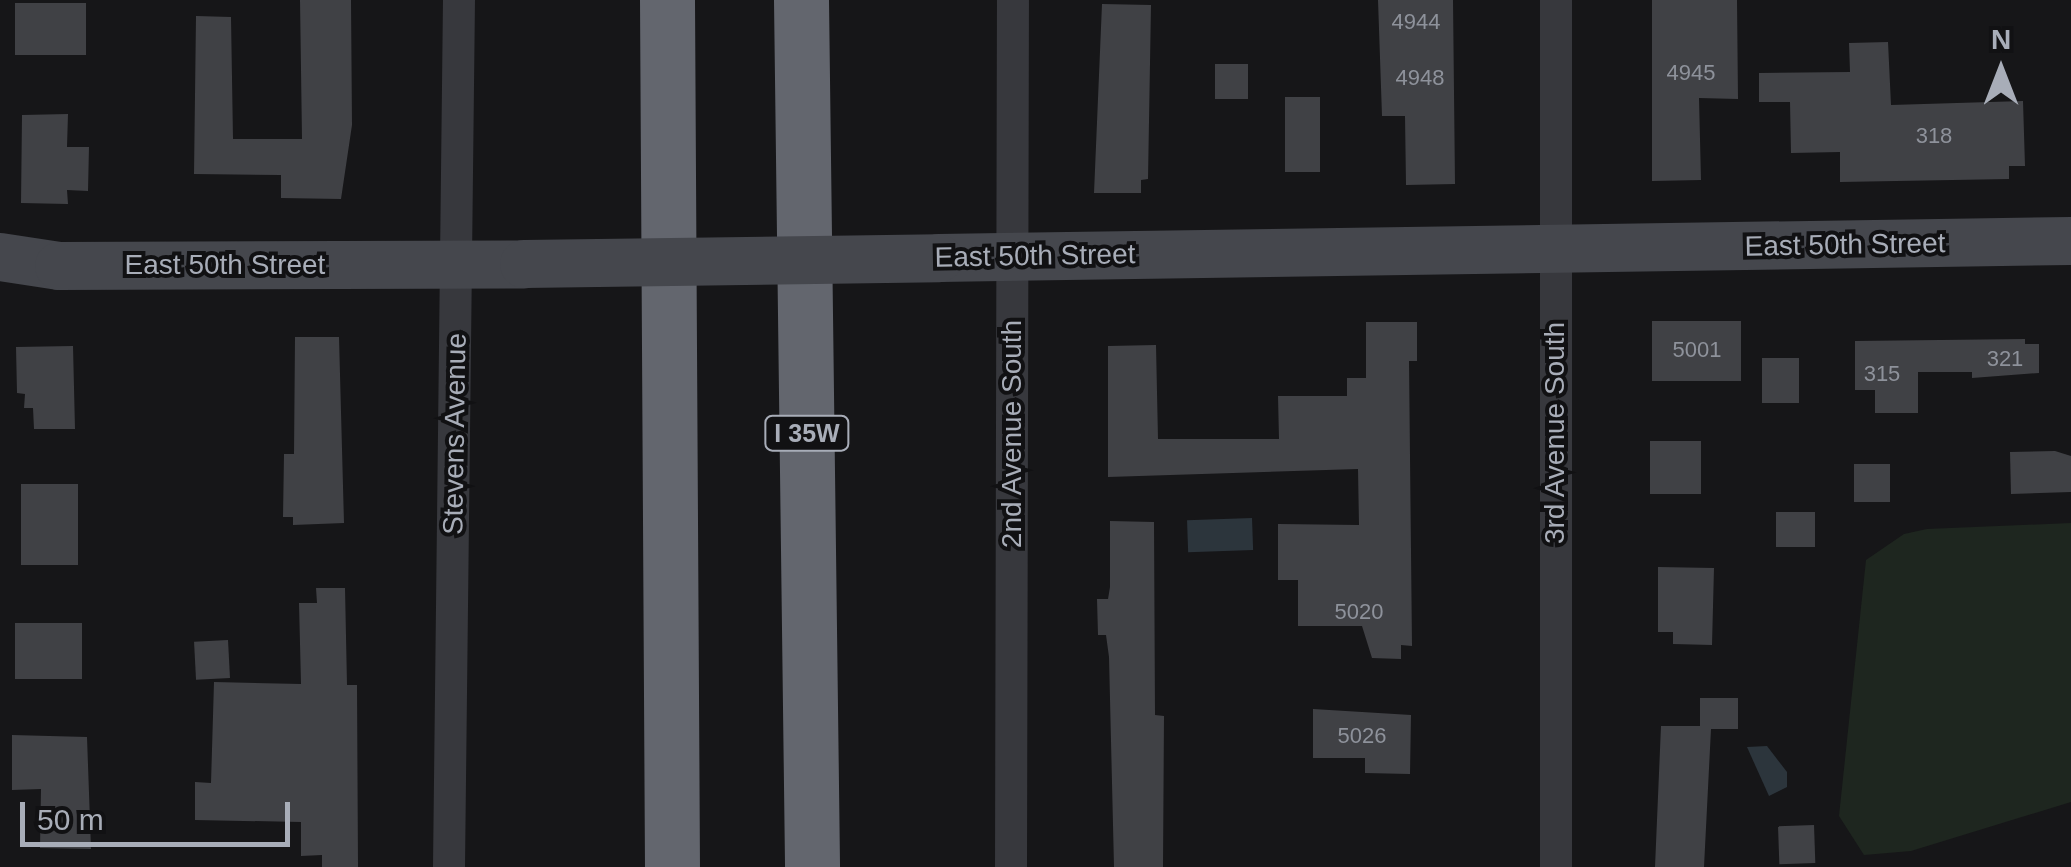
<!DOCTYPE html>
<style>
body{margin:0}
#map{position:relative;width:2071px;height:867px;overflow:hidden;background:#161618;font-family:Helvetica,sans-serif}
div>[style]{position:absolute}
.green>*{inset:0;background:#1e261f}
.water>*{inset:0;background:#2c353c;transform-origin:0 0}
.building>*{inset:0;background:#404145;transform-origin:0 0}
.street>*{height:32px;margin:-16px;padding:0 16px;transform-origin:16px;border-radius:16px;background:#37383d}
.secondary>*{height:48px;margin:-24px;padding:0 24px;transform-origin:24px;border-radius:24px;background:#45474d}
.highway>*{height:55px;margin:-27.5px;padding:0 27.5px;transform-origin:27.5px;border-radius:27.5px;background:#63666e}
.secondary-bridge>*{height:48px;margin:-24px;padding:0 24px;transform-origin:24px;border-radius:24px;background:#45474d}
span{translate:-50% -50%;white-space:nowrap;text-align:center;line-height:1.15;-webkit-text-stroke:8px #111113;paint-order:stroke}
.number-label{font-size:22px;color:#8e929b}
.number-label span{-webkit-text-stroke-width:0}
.shield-label span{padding:2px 8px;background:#111113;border:2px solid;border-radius:8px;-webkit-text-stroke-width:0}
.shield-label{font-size:25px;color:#a8adb8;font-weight:700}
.street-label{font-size:28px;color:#a8adb8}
.north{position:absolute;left:1951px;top:20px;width:100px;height:100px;-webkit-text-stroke:8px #111113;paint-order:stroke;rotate:0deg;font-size:28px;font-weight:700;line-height:40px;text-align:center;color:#a8adb8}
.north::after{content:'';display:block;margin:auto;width:35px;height:45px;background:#a8adb8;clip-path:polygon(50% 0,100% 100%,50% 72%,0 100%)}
.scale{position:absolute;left:20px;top:802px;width:270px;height:45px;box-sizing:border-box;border:5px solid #a8adb8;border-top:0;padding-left:12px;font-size:30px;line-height:35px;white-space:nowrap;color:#a8adb8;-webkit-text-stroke:8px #111113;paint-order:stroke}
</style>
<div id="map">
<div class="green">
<i style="clip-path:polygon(2071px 523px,2071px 802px,1911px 851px,1864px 855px,1839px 816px,1866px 560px,1904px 534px,1927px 529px)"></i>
</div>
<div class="water">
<i style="left:1252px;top:518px;width:32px;height:65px;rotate:88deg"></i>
<i style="clip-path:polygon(1767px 746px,1787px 772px,1787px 787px,1769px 796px,1747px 747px)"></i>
</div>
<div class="building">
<i style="clip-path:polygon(300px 0,351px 0,352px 125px,341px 199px,281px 198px,281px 175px,194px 174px,196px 16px,231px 17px,233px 139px,302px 139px)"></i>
<i style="clip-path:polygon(1378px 0,1453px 0,1455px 184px,1406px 185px,1405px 116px,1382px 116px)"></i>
<i style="clip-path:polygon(1652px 0,1737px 0,1738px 99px,1699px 98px,1701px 180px,1652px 181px)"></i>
<i style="left:15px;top:3px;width:71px;height:52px"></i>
<i style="clip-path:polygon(1102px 4px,1151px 5px,1148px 179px,1141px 180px,1141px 193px,1094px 193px)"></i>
<i style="clip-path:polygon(1888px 42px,1891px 105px,2023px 101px,2025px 166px,2009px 166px,2009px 179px,1840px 182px,1840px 152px,1791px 153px,1790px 102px,1759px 102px,1759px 73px,1850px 72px,1849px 43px)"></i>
<i style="left:1215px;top:64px;width:33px;height:35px"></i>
<i style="left:1285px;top:97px;width:35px;height:75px"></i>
<i style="clip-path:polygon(68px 114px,67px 147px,89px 147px,88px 191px,67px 190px,68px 204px,21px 203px,22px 115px)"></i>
<i style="left:1652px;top:321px;width:89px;height:60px"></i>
<i style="clip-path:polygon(1366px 322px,1417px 322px,1417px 361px,1409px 361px,1412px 646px,1401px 645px,1401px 659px,1372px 658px,1362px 626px,1298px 626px,1298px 580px,1278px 580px,1278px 524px,1359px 525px,1358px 469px,1108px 477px,1108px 346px,1156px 345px,1158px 439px,1279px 439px,1278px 396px,1347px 396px,1347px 378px,1366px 378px)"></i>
<i style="clip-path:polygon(295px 337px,339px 337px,344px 523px,293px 525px,293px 517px,283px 517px,284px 454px,294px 454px)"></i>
<i style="clip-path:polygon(2025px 339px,2025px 344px,2039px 344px,2039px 373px,1972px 378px,1972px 372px,1918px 372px,1918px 413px,1875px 413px,1875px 390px,1855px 390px,1855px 341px)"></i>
<i style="clip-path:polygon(73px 346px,75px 429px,34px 429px,33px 408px,24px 408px,25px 394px,17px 393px,16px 347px)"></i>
<i style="left:1762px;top:358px;width:37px;height:45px"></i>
<i style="left:1650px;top:441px;width:51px;height:53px"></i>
<i style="clip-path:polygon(2055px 451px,2071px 456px,2071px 492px,2011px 494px,2010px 452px)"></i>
<i style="left:1854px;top:464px;width:36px;height:38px"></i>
<i style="left:21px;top:484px;width:57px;height:81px"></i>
<i style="left:1776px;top:512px;width:39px;height:35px"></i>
<i style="clip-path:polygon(1110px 521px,1154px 522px,1155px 715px,1164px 716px,1163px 867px,1114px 867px,1109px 657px,1106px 635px,1098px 635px,1097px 599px,1108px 599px,1110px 587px)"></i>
<i style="clip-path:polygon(1658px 567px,1714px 568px,1712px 645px,1673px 644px,1673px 632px,1658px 632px)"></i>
<i style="clip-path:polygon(316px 588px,345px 588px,347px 685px,357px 685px,358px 867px,322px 867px,322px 855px,301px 856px,301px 822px,195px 820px,195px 782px,211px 783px,214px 682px,301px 684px,299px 603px,317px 603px)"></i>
<i style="left:15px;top:623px;width:67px;height:56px"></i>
<i style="left:228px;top:640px;width:38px;height:34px;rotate:87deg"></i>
<i style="clip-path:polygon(1700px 698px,1738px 698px,1738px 729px,1711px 729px,1704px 867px,1655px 867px,1661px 726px,1700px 726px)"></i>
<i style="clip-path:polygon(1313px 709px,1411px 715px,1410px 774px,1365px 773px,1365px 758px,1313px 758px)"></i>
<i style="clip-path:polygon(12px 735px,87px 737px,91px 849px,40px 848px,41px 789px,12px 790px)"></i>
<i style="left:1814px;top:825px;width:38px;height:36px;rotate:88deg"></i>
</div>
<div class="street">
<i style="left:449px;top:867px;width:867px;rotate:-89.34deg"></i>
<i style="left:1011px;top:867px;width:867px;rotate:-89.87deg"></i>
<i style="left:1556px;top:867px;width:867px;rotate:-90deg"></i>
</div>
<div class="secondary">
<i style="left:0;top:257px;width:60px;rotate:8.7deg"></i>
<i style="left:59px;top:266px;width:465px;rotate:-0.2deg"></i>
<i style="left:939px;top:258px;width:1132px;rotate:-0.86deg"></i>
</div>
<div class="highway">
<i style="left:667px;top:0;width:867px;rotate:89.67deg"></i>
<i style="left:801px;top:0;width:867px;rotate:89.27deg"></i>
</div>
<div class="secondary-bridge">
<i style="left:524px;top:264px;width:415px;rotate:-0.8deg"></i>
</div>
<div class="number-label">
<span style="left:1416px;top:22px">4944</span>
<span style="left:1691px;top:73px">4945</span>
<span style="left:1420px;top:78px">4948</span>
<span style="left:1934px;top:136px">318</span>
<span style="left:1697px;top:350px">5001</span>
<span style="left:2005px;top:359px">321</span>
<span style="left:1882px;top:374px">315</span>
<span style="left:1359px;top:612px">5020</span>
<span style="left:1362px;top:736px">5026</span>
</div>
<div class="shield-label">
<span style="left:807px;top:433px">I 35W</span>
</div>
<div class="street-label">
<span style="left:1845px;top:245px;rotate:-1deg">East 50th Street</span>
<span style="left:1035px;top:256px;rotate:-1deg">East 50th Street</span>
<span style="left:225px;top:265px">East 50th Street</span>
<span style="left:1555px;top:433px;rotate:-90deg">3rd Avenue South</span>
<span style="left:455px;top:434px;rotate:-89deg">Stevens Avenue</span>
<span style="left:1012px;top:434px;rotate:-90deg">2nd Avenue South</span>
</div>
<div class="north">N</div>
<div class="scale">50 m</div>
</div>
